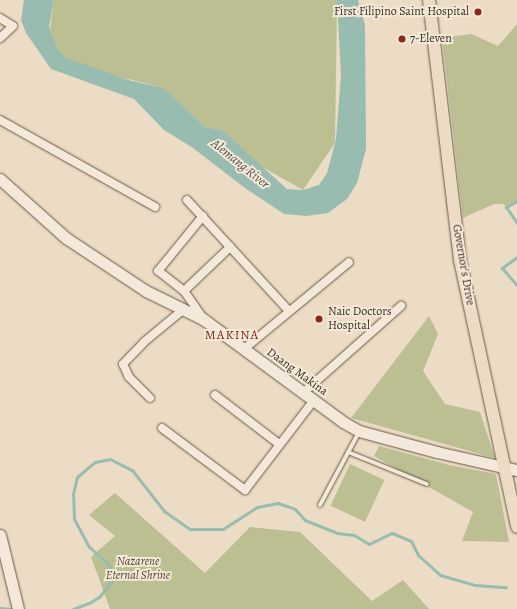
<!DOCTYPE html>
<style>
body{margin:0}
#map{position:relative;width:517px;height:609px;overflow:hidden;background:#ecdcc5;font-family:Alegreya,serif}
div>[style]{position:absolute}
.green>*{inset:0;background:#bbbf92;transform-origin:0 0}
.water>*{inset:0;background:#99bcb0}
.stream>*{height:3px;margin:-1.5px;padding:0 1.5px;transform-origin:1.5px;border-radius:1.5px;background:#99bcb0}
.roads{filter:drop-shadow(0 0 1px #665946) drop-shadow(0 0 1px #665946)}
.lane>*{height:4px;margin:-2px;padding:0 2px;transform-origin:2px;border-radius:2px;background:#f3e8d9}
.street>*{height:8px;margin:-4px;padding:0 4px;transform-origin:4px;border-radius:4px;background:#f3e8d9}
.secondary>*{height:11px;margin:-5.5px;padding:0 5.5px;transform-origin:5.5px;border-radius:5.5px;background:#f3e8d9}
.primary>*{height:12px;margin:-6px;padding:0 6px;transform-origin:6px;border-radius:6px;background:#ecdcc5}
.dots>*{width:11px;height:11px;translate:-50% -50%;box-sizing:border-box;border:2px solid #f3e8d9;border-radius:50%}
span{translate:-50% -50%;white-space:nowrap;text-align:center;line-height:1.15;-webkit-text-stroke:4px #f3e8d9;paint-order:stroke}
.poi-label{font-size:12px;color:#3a2d1c}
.right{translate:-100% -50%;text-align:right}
.left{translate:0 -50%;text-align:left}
.street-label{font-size:12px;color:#3a2d1c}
.park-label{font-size:12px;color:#544a34;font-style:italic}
.water-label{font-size:13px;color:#525141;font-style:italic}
.neighbourhood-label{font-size:13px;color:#7a1f14;letter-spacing:1px}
</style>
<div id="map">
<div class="green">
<i style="clip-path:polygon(54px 0,337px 0,335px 143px,303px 190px,257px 164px,222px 130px,205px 127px,164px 88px,60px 62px,50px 29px)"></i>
<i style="clip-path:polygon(517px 24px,517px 201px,506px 207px,504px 204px,494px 204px,463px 218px,442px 38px,471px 34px,498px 46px)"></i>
<i style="clip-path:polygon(429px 316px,438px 334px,423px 371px,445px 404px,480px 412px,495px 458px,351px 418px)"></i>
<i style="clip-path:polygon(379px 446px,449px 465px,496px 474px,509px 542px,462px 541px,473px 512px,374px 456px)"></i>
<i style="left:350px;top:464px;width:38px;height:46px;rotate:25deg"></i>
<i style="clip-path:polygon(115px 493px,205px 573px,250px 527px,300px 532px,372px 601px,403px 580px,429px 609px,110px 609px,91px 557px,115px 536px,89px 515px)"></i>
</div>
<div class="water">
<i style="clip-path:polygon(24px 0,54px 0,49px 27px,57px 49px,66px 58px,132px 81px,164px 88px,205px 127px,222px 130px,287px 189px,303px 190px,319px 185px,327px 173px,336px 139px,341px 75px,337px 0,358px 0,365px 25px,366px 149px,357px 183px,347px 199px,328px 213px,306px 216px,284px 214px,245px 188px,193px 148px,164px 130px,134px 99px,51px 69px,26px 33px,21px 20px)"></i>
</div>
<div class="stream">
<i style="left:517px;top:201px;width:13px;rotate:151deg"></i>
<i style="left:506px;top:207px;width:19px;rotate:55deg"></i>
<i style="left:517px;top:257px;width:19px;rotate:144deg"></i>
<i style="left:502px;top:268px;width:23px;rotate:49deg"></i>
<i style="left:0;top:608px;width:12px;rotate:5deg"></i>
<i style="left:73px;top:609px;width:17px;rotate:-21deg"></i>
<i style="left:89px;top:603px;width:12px;rotate:-31deg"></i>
<i style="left:99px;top:597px;width:27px;rotate:-51deg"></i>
<i style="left:116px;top:576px;width:16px;rotate:-125deg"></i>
<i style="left:107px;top:563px;width:24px;rotate:-138deg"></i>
<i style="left:89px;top:547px;width:32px;rotate:-118deg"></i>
<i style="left:74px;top:519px;width:25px;rotate:-92deg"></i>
<i style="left:73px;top:494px;width:17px;rotate:-77deg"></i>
<i style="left:77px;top:477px;width:23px;rotate:-40deg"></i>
<i style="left:95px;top:462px;width:15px;rotate:-11deg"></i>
<i style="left:110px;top:459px;width:25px;rotate:27deg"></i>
<i style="left:132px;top:470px;width:52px;rotate:52deg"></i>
<i style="left:164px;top:511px;width:32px;rotate:35deg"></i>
<i style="left:190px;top:529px;width:33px"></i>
<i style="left:223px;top:529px;width:40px;rotate:-32.9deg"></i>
<i style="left:257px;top:507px;width:21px;rotate:-11deg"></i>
<i style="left:278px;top:503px;width:18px;rotate:19deg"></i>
<i style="left:295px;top:509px;width:15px;rotate:48deg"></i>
<i style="left:305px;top:520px;width:35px;rotate:22deg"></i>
<i style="left:337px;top:533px;width:17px;rotate:7deg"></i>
<i style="left:354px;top:535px;width:17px;rotate:31deg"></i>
<i style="left:369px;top:544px;width:25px;rotate:-26deg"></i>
<i style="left:392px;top:533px;width:21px;rotate:23deg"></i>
<i style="left:411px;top:541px;width:16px;rotate:63deg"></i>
<i style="left:418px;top:555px;width:30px;rotate:42deg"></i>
<i style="left:440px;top:575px;width:36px;rotate:16deg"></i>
<i style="left:475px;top:585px;width:31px;rotate:4deg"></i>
</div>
<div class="roads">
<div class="lane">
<i style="left:348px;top:452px;width:85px;rotate:22.1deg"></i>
<i style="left:320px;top:505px;width:83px;rotate:-61.9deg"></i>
</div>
<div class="street">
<i style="left:0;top:18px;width:15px;rotate:32deg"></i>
<i style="left:13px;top:26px;width:18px;rotate:137deg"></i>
<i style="left:0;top:120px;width:178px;rotate:29.3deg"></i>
<i style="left:187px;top:200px;width:149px;rotate:47.4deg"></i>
<i style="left:184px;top:291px;width:64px;rotate:-43.7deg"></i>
<i style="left:203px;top:318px;width:33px;rotate:-125deg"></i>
<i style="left:184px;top:291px;width:33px;rotate:-142deg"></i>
<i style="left:158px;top:271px;width:71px;rotate:-50.7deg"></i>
<i style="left:244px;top:349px;width:136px;rotate:-39.6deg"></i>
<i style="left:304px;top:392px;width:130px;rotate:-41.6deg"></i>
<i style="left:215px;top:395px;width:81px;rotate:37.4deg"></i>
<i style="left:150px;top:398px;width:30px;rotate:-135deg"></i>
<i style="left:129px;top:377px;width:14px;rotate:-115deg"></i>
<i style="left:123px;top:364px;width:30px;rotate:-46deg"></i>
<i style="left:144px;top:342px;width:52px;rotate:-39.5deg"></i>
<i style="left:162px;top:428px;width:104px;rotate:36.8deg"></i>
<i style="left:245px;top:490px;width:113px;rotate:-52.5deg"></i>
</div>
<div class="secondary">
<i style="left:0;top:179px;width:89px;rotate:41.8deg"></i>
<i style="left:66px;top:238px;width:96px;rotate:33.5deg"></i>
<i style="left:146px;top:291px;width:64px;rotate:26.2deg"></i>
<i style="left:203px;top:319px;width:174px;rotate:36.3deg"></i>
<i style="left:343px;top:422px;width:18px;rotate:29deg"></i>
<i style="left:359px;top:431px;width:81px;rotate:15.1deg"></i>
<i style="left:437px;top:452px;width:82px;rotate:12.7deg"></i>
<i style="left:0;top:535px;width:76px;rotate:76.3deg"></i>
</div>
<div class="primary">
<i style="left:429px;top:0;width:262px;rotate:83.2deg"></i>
<i style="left:460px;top:260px;width:273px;rotate:77.9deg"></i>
</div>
</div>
<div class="dots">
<i style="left:478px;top:12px;background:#8f2418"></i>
<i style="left:402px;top:39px;background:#8f2418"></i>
<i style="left:319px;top:319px;background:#8f2418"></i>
</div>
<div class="poi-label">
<span class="right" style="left:469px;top:12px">First Filipino Saint Hospital</span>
<span class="left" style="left:410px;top:39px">7-Eleven</span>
<span class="left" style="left:328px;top:319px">Naic Doctors<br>Hospital</span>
</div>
<div class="street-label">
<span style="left:463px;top:265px;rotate:80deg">Governor's Drive</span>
<span style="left:297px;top:372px;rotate:36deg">Daang Makina</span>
</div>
<div class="park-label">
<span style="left:138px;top:569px">Nazarene<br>Eternal Shrine</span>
</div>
<div class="water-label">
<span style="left:240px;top:164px;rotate:39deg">Alemang River</span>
</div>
<div class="neighbourhood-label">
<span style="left:232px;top:335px">MAKINA</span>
</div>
</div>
